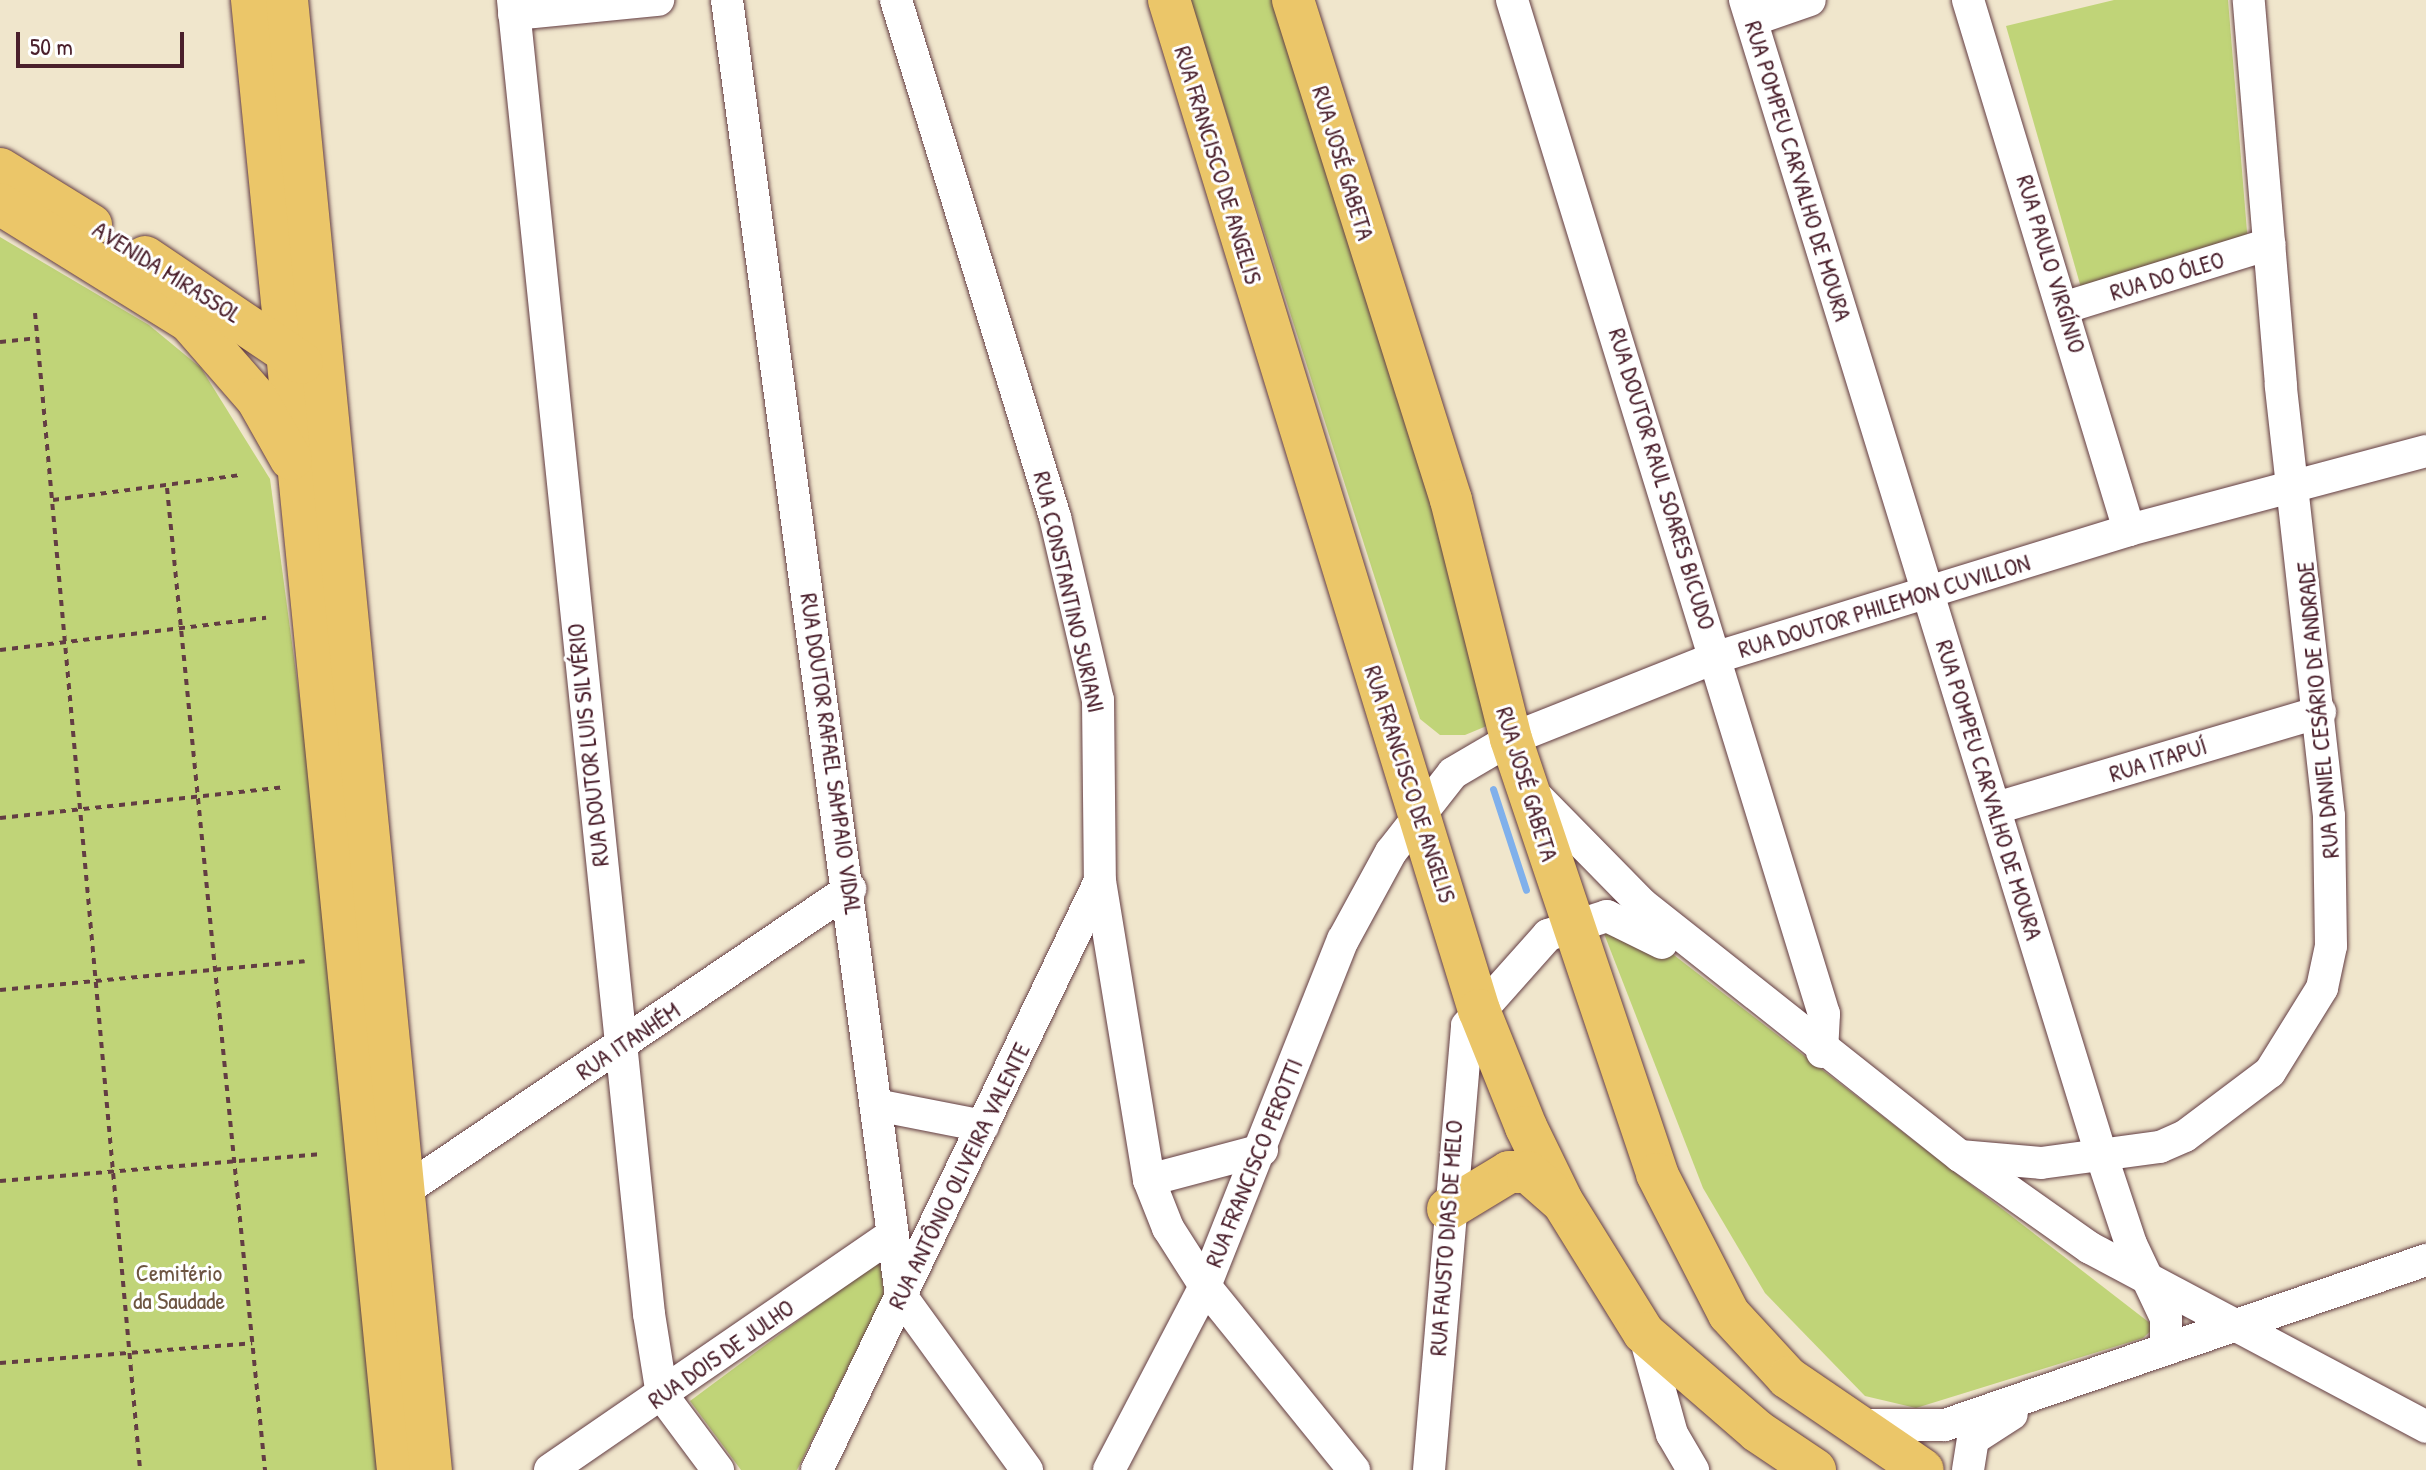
<!DOCTYPE html>
<meta charset="utf-8">
<style>
body{margin:0}
#map{position:relative;width:2426px;height:1470px;overflow:hidden;background:#f0e6cc;font-family:"Patrick Hand",sans-serif}
div>[style]{position:absolute}
.green>*{inset:0;background:#c0d478}
.stream>*{height:7px;margin:-3.5px;padding:0 3.5px;transform-origin:3.5px;border-radius:3.5px;background:#80b0eb}
.path>*{height:4px;margin-top:-2px;transform-origin:0;background:repeating-linear-gradient(90deg,#633d43 0 6px,transparent 0 12px)}
.roads{filter:drop-shadow(0 0 2px #633d43) drop-shadow(0 0 2px #633d43)}
.minor>*{height:32px;margin:-16px;padding:0 16px;transform-origin:16px;border-radius:16px;background:#fff}
.major>*{height:42px;margin:-21px;padding:0 21px;transform-origin:21px;border-radius:21px;background:#ebc669}
span{translate:-50% -50%;white-space:nowrap;text-align:center;line-height:1.15;-webkit-text-stroke:6px #fff;paint-order:stroke}
.street-label{font-size:24px;color:#4a1f2b}
.park-label{font-size:24px;color:#6d5542}
.scale{position:absolute;left:16px;top:32px;width:168px;height:36px;box-sizing:border-box;border:4px solid #4a1f2b;border-top:0;padding-left:10px;font-size:24px;line-height:28px;white-space:nowrap;color:#4a1f2b;-webkit-text-stroke:6px #fff;paint-order:stroke}
</style>
<div id="map">
<div class="green">
<i style="clip-path:polygon(1190px 0,1288px 0,1501px 720px,1465px 735px,1440px 735px,1420px 719px)"></i>
<i style="clip-path:polygon(2114px 0,2228px 0,2248px 244px,2084px 298px,2006px 26px)"></i>
<i style="clip-path:polygon(0 237px,149px 325px,201px 368px,270px 479px,305px 740px,377px 1470px,0 1470px)"></i>
<i style="clip-path:polygon(1603px 931px,1648px 935px,2155px 1327px,2143px 1338px,1916px 1408px,1865px 1396px,1765px 1293px,1703px 1188px)"></i>
<i style="clip-path:polygon(880px 1260px,884px 1295px,797px 1470px,741px 1470px,690px 1401px)"></i>
</div>
<div class="stream">
<i style="left:1493px;top:789px;width:106px;rotate:71.9deg"></i>
</div>
<div class="path">
<i style="left:35px;top:313px;width:1162px;rotate:84.81deg"></i>
<i style="left:0;top:342px;width:37px;rotate:-6deg"></i>
<i style="left:167px;top:488px;width:987px;rotate:84.3deg"></i>
<i style="left:53px;top:500px;width:190px;rotate:-7.6deg"></i>
<i style="left:0;top:650px;width:268px;rotate:-6.9deg"></i>
<i style="left:0;top:818px;width:287px;rotate:-6.2deg"></i>
<i style="left:0;top:990px;width:306px;rotate:-5.4deg"></i>
<i style="left:0;top:1181px;width:320px;rotate:-4.8deg"></i>
<i style="left:0;top:1363px;width:253px;rotate:-4.5deg"></i>
</div>
<div class="roads">
<div class="minor">
<i style="left:513px;top:0;width:1321px;rotate:84.09deg"></i>
<i style="left:649px;top:1314px;width:82px;rotate:80.9deg"></i>
<i style="left:662px;top:1395px;width:94px;rotate:53.3deg"></i>
<i style="left:727px;top:0;width:1308px;rotate:82.35deg"></i>
<i style="left:901px;top:1296px;width:215px;rotate:54.1deg"></i>
<i style="left:896px;top:0;width:541px;rotate:72.91deg"></i>
<i style="left:1055px;top:517px;width:188px;rotate:76.8deg"></i>
<i style="left:1098px;top:700px;width:181px;rotate:89.4deg"></i>
<i style="left:1100px;top:881px;width:303px;rotate:80.7deg"></i>
<i style="left:1149px;top:1180px;width:52px;rotate:68.4deg"></i>
<i style="left:1168px;top:1228px;width:69px;rotate:57.5deg"></i>
<i style="left:1205px;top:1286px;width:237px;rotate:51deg"></i>
<i style="left:1512px;top:0;width:1061px;rotate:72.9deg"></i>
<i style="left:1824px;top:1014px;width:38px;rotate:93deg"></i>
<i style="left:1745px;top:0;width:1208px;rotate:72.86deg"></i>
<i style="left:2101px;top:1154px;width:95px;rotate:71.6deg"></i>
<i style="left:2131px;top:1244px;width:82px;rotate:64.7deg"></i>
<i style="left:2166px;top:1318px;width:29px;rotate:90deg"></i>
<i style="left:1968px;top:0;width:554px;rotate:73.1deg"></i>
<i style="left:514px;top:14px;width:145px;rotate:-5.6deg"></i>
<i style="left:1752px;top:20px;width:61px;rotate:-19deg"></i>
<i style="left:2066px;top:307px;width:213px;rotate:-17.2deg"></i>
<i style="left:1531px;top:791px;width:158px;rotate:45.5deg"></i>
<i style="left:1642px;top:904px;width:406px;rotate:38.4deg"></i>
<i style="left:1960px;top:1156px;width:159px;rotate:35.3deg"></i>
<i style="left:2090px;top:1248px;width:381px;rotate:28deg"></i>
<i style="left:1996px;top:808px;width:338px;rotate:-16.5deg"></i>
<i style="left:876px;top:1105px;width:109px;rotate:11.1deg"></i>
<i style="left:1960px;top:1156px;width:81px;rotate:4.9deg"></i>
<i style="left:2041px;top:1163px;width:120px;rotate:-7.7deg"></i>
<i style="left:2160px;top:1147px;width:27px;rotate:-24deg"></i>
<i style="left:2185px;top:1136px;width:106px;rotate:-37deg"></i>
<i style="left:2270px;top:1072px;width:99px;rotate:-58.2deg"></i>
<i style="left:2322px;top:988px;width:43px;rotate:-77.9deg"></i>
<i style="left:2331px;top:946px;width:130px;rotate:-90.9deg"></i>
<i style="left:2329px;top:816px;width:434px;rotate:-96.4deg"></i>
<i style="left:2281px;top:385px;width:386px;rotate:-94.8deg"></i>
<i style="left:1149px;top:1180px;width:117px;rotate:-14.9deg"></i>
<i style="left:404px;top:1191px;width:539px;rotate:-34.1deg"></i>
<i style="left:1644px;top:1333px;width:105px;rotate:74.5deg"></i>
<i style="left:1672px;top:1434px;width:42px;rotate:59.7deg"></i>
<i style="left:1855px;top:1425px;width:90px"></i>
<i style="left:1945px;top:1425px;width:509px;rotate:-18.93deg"></i>
<i style="left:550px;top:1470px;width:414px;rotate:-34.5deg"></i>
<i style="left:817px;top:1470px;width:653px;rotate:-64.34deg"></i>
<i style="left:1109px;top:1470px;width:208px;rotate:-62.4deg"></i>
<i style="left:1205px;top:1286px;width:373px;rotate:-68.3deg"></i>
<i style="left:1343px;top:940px;width:100px;rotate:-61.4deg"></i>
<i style="left:1391px;top:852px;width:100px;rotate:-51.9deg"></i>
<i style="left:1453px;top:773px;width:67px;rotate:-30.4deg"></i>
<i style="left:1511px;top:739px;width:222px;rotate:-21.7deg"></i>
<i style="left:1717px;top:657px;width:431px;rotate:-17.1deg"></i>
<i style="left:2129px;top:530px;width:307px;rotate:-14.9deg"></i>
<i style="left:1429px;top:1470px;width:446px;rotate:-85.1deg"></i>
<i style="left:1467px;top:1026px;width:122px;rotate:-48.3deg"></i>
<i style="left:1548px;top:935px;width:62px;rotate:-17.9deg"></i>
<i style="left:1607px;top:916px;width:61px;rotate:26.1deg"></i>
<i style="left:1968px;top:1470px;width:31px;rotate:-81deg"></i>
<i style="left:1973px;top:1439px;width:46px;rotate:-32.7deg"></i>
</div>
<div class="major">
<i style="left:252px;top:0;width:1477px;rotate:84.33deg"></i>
<i style="left:287px;top:0;width:1477px;rotate:84.41deg"></i>
<i style="left:1169px;top:0;width:1057px;rotate:72.94deg"></i>
<i style="left:1479px;top:1010px;width:126px;rotate:68.1deg"></i>
<i style="left:1526px;top:1127px;width:82px;rotate:64.1deg"></i>
<i style="left:1562px;top:1201px;width:155px;rotate:58.2deg"></i>
<i style="left:1644px;top:1333px;width:150px;rotate:40.9deg"></i>
<i style="left:1757px;top:1431px;width:70px;rotate:33.9deg"></i>
<i style="left:1293px;top:0;width:524px;rotate:72.46deg"></i>
<i style="left:1451px;top:500px;width:246px;rotate:75.9deg"></i>
<i style="left:1511px;top:739px;width:459px;rotate:71.4deg"></i>
<i style="left:1657px;top:1174px;width:157px;rotate:62.8deg"></i>
<i style="left:1729px;top:1314px;width:87px;rotate:47.3deg"></i>
<i style="left:1788px;top:1378px;width:163px;rotate:34.3deg"></i>
<i style="left:0;top:169px;width:107px;rotate:31.6deg"></i>
<i style="left:0;top:204px;width:222px;rotate:31.8deg"></i>
<i style="left:189px;top:321px;width:103px;rotate:48.9deg"></i>
<i style="left:257px;top:399px;width:69px;rotate:60.5deg"></i>
<i style="left:145px;top:257px;width:189px;rotate:34deg"></i>
<i style="left:1448px;top:1209px;width:71px;rotate:-31.2deg"></i>
<i style="left:1509px;top:1172px;width:19px"></i>
<i style="left:1528px;top:1172px;width:44px;rotate:41.3deg"></i>
</div>
</div>
<div class="street-label">
<span style="left:1343px;top:163px;rotate:73deg">RUA JOSÉ GABETA</span>
<span style="left:1218px;top:165px;rotate:73deg">RUA FRANCISCO DE ANGELIS</span>
<span style="left:1798px;top:171px;rotate:73deg">RUA POMPEU CARVALHO DE MOURA</span>
<span style="left:2051px;top:264px;rotate:73deg">RUA PAULO VIRGÍNIO</span>
<span style="left:167px;top:272px;rotate:32deg">AVENIDA MIRASSOL</span>
<span style="left:2167px;top:276px;rotate:-17deg">RUA DO ÓLEO</span>
<span style="left:1662px;top:479px;rotate:73deg">RUA DOUTOR RAUL SOARES BICUDO</span>
<span style="left:1069px;top:592px;rotate:77deg">RUA CONSTANTINO SURIANI</span>
<span style="left:1884px;top:606px;rotate:-17deg">RUA DOUTOR PHILEMON CUVILLON</span>
<span style="left:2318px;top:710px;rotate:-95deg">RUA DANIEL CESÁRIO DE ANDRADE</span>
<span style="left:588px;top:745px;rotate:-96deg">RUA DOUTOR LUIS SILVÉRIO</span>
<span style="left:831px;top:754px;rotate:82deg">RUA DOUTOR RAFAEL SAMPAIO VIDAL</span>
<span style="left:2158px;top:760px;rotate:-17deg">RUA ITAPUÍ</span>
<span style="left:1410px;top:784px;rotate:72deg">RUA FRANCISCO DE ANGELIS</span>
<span style="left:1527px;top:784px;rotate:73deg">RUA JOSÉ GABETA</span>
<span style="left:1989px;top:790px;rotate:73deg">RUA POMPEU CARVALHO DE MOURA</span>
<span style="left:628px;top:1041px;rotate:-34deg">RUA ITANHÉM</span>
<span style="left:1254px;top:1163px;rotate:-68deg">RUA FRANCISCO PEROTTI</span>
<span style="left:959px;top:1176px;rotate:-64deg">RUA ANTÔNIO OLIVEIRA VALENTE</span>
<span style="left:1446px;top:1238px;rotate:-86deg">RUA FAUSTO DIAS DE MELO</span>
<span style="left:721px;top:1354px;rotate:-35deg">RUA DOIS DE JULHO</span>
</div>
<div class="park-label">
<span style="left:179px;top:1287px">Cemitério<br>da Saudade</span>
</div>
<div class="scale">50 m</div>
</div>
